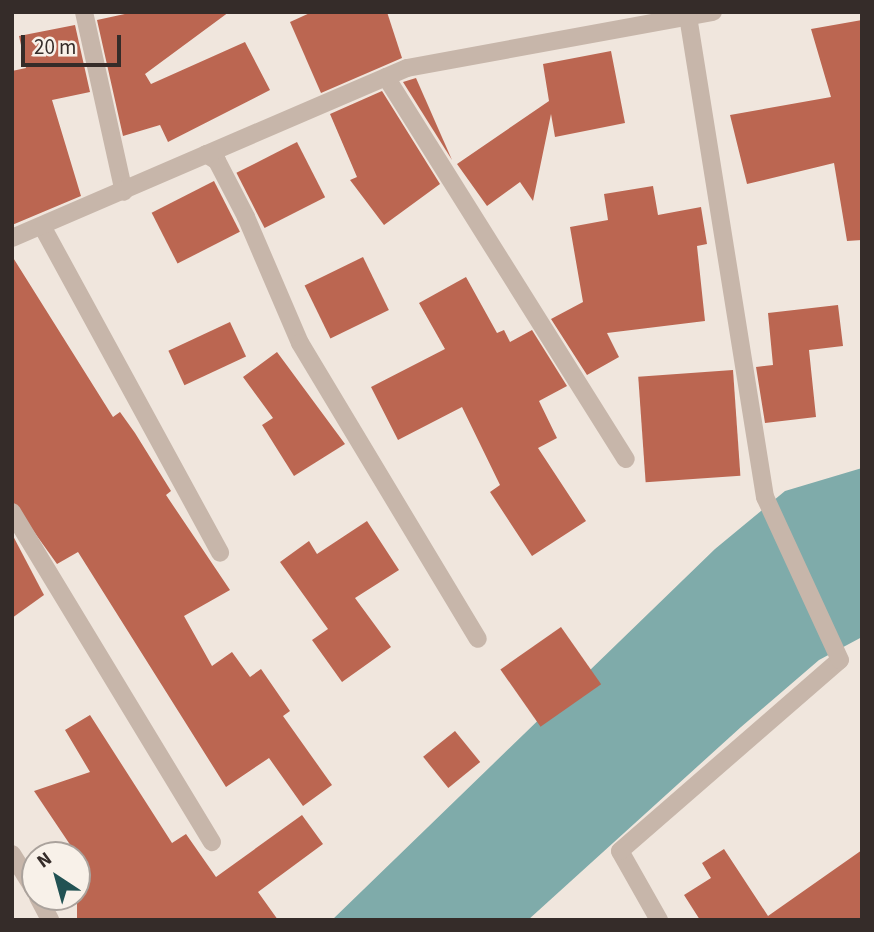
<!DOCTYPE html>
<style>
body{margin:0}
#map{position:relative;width:874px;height:932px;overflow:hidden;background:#f0e6dd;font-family:"Source Sans 3",sans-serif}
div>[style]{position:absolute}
.water>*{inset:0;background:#7fabaa}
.building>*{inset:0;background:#bb6651;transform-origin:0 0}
.minor>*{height:18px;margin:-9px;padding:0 9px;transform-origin:9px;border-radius:9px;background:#c7b6aa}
span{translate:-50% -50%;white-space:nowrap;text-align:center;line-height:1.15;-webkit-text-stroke:7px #f8f1e9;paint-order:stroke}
.frame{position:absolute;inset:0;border:14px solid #352c29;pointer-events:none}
.north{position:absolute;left:21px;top:841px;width:70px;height:70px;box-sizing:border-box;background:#f8f1e9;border:2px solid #aaa29c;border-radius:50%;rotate:324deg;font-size:19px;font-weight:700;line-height:28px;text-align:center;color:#352c29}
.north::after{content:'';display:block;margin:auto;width:24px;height:32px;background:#225253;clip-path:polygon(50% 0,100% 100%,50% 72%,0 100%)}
.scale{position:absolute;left:21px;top:35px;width:100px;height:32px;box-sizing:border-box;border:4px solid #352c29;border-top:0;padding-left:9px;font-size:21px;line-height:24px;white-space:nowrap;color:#352c29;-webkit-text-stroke:5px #f8f1e9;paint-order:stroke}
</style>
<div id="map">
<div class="water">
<i style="clip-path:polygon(862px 468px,862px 637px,819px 660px,741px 727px,528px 920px,332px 920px,715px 549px,785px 491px)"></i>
</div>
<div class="building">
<i style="clip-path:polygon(134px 12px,229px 12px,145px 74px,151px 84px,245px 42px,270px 90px,168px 142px,160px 125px,123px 136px,97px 20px)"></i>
<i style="clip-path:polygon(312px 12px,387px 12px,402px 58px,321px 93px,290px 22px)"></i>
<i style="clip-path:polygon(862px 20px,862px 240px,847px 241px,834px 163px,747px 184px,730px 115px,831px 97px,811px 29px)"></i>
<i style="clip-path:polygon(75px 25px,90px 92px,52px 100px,81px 196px,12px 225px,12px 71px,26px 68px,19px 36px)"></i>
<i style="clip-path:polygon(611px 51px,625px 123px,555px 137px,551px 114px,533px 201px,520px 182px,487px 206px,457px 164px,549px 101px,543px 64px)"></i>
<i style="clip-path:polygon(416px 78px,452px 160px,403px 82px)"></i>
<i style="clip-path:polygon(382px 91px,440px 184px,384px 225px,350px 180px,357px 177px,330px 114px)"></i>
<i style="left:297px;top:142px;width:62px;height:68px;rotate:63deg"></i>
<i style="left:214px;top:181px;width:57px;height:70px;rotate:63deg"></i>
<i style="clip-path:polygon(653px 186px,658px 215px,701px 207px,707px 244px,697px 246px,705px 321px,607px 333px,619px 357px,587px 375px,551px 319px,583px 302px,570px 227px,608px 220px,604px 194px)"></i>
<i style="clip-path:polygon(12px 256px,113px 417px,120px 412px,135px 433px,171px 491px,166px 495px,230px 590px,184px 616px,212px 666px,232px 652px,250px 677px,261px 669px,290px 711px,283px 716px,332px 785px,303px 806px,269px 758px,226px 787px,78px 552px,57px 564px,12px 501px)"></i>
<i style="left:363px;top:257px;width:59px;height:65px;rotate:64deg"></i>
<i style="clip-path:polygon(466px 277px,497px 333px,504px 330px,510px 342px,532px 330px,567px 386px,539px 401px,557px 438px,538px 448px,586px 521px,532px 556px,490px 492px,500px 485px,462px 407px,398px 440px,371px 387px,445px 349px,419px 303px)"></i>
<i style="clip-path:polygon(838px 305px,843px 346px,809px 350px,816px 417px,765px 423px,756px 367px,773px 365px,768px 313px)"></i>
<i style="left:230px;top:322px;width:38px;height:68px;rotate:65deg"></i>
<i style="clip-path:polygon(277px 352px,345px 444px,294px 476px,262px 425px,273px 418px,243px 377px)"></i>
<i style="left:733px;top:370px;width:106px;height:95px;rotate:86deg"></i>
<i style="clip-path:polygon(367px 521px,399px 570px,355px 598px,391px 647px,342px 682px,312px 640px,328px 629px,280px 562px,309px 541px,317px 554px)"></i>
<i style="clip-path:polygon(12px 534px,44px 595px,12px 618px)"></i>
<i style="left:561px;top:627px;width:70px;height:74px;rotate:55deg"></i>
<i style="clip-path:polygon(90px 715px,172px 843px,186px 834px,216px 877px,302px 815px,323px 844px,258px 892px,278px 920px,77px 920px,77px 855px,34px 791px,90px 772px,65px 730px)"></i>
<i style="left:455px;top:731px;width:40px;height:41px;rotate:51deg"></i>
<i style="clip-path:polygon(724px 849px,768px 916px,862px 850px,862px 920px,700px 920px,684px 895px,711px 878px,702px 863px)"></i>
</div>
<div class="minor">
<i style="left:84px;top:12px;width:184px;rotate:77.5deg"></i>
<i style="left:386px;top:77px;width:451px;rotate:57.9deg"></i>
<i style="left:206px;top:154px;width:13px;rotate:32deg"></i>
<i style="left:217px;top:161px;width:63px;rotate:62.6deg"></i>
<i style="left:246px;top:217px;width:137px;rotate:66.8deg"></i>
<i style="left:300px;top:343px;width:345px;rotate:59deg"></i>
<i style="left:42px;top:226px;width:372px;rotate:61.4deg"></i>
<i style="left:12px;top:238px;width:430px;rotate:-23.3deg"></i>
<i style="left:407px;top:68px;width:311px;rotate:-10.4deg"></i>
<i style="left:12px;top:512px;width:386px;rotate:58.8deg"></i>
<i style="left:12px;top:854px;width:44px;rotate:58.1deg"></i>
<i style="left:38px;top:897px;width:26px;rotate:62deg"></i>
<i style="left:659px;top:920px;width:79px;rotate:-119.5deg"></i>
<i style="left:620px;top:851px;width:291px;rotate:-41deg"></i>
<i style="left:840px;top:660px;width:179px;rotate:-114.7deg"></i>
<i style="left:765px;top:497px;width:487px;rotate:-99.1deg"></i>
</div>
<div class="frame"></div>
<div class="north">N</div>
<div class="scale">20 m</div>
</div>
